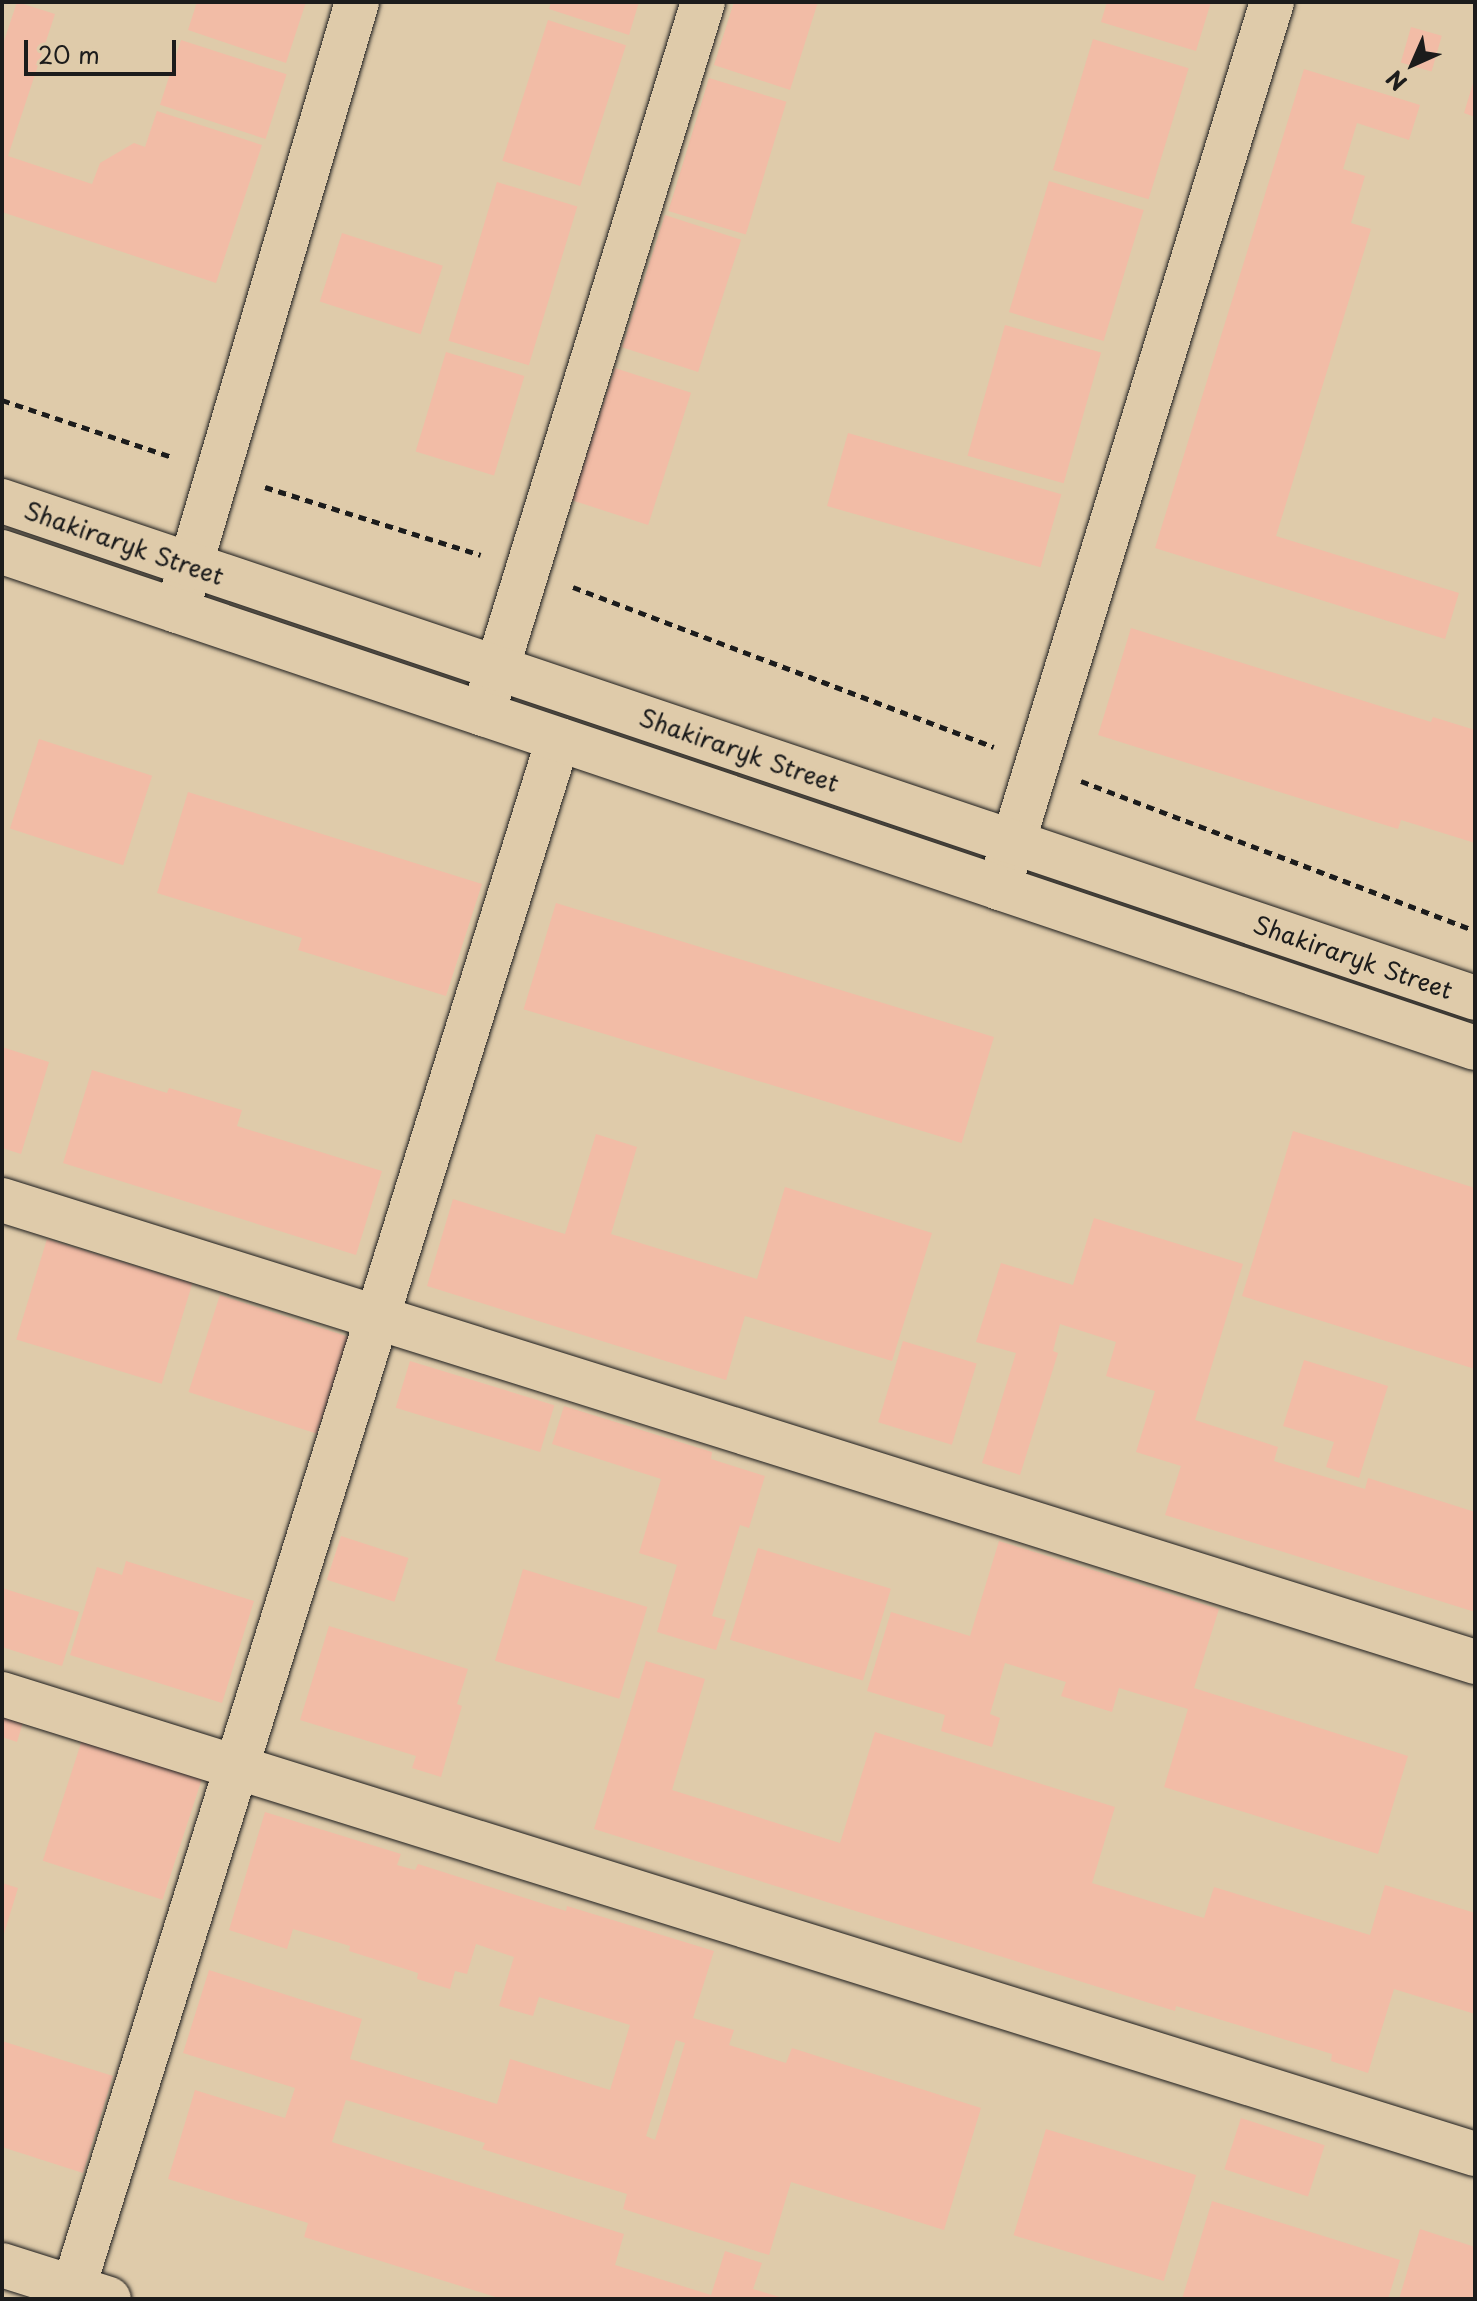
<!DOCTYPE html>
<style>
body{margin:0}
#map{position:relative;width:1477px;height:2301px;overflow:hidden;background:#dfcbaa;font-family:"Playpen Sans",sans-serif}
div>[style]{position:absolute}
.building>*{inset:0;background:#f2bca6;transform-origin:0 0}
.path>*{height:5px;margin-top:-2.5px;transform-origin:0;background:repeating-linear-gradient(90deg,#1c1c1c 0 8px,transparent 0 14px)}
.roads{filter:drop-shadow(0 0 2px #1c1c1c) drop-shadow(0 0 2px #1c1c1c)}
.street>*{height:44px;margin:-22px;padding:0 22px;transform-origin:22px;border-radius:22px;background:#dfcbaa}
.secondary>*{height:44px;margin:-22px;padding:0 22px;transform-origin:22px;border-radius:22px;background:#dfcbaa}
span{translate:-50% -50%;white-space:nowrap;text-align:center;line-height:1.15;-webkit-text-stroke:6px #dfcbaa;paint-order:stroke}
.street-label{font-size:24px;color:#1c1c1c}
.frame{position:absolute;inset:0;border:4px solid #1c1c1c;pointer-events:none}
.north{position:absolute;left:1373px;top:24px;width:80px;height:80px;-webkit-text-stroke:6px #dfcbaa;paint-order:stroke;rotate:225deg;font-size:22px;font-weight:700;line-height:32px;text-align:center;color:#1c1c1c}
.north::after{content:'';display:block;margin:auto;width:28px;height:36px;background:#1c1c1c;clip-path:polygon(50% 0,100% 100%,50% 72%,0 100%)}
.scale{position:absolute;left:24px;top:40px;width:152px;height:36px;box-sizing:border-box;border:4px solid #1c1c1c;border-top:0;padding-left:10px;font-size:24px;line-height:28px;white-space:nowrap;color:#1c1c1c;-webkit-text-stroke:6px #dfcbaa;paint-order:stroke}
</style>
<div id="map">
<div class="building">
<i style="clip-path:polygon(17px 2px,55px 14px,8px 156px,92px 184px,100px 163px,134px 143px,145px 147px,157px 111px,262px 145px,216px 283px,2px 212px,2px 47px)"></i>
<i style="clip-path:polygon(197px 2px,306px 2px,286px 63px,188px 30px)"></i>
<i style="clip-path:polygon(551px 2px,639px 2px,629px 35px,549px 9px)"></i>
<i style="clip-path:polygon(734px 2px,818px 2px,790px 90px,714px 65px)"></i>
<i style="clip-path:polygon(1107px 2px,1211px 2px,1196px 51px,1101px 22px)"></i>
<i style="left:548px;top:20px;width:82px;height:148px;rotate:18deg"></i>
<i style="left:1411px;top:27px;width:32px;height:37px;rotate:16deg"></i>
<i style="left:1093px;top:39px;width:100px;height:137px;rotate:17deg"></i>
<i style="left:181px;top:40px;width:111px;height:68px;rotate:18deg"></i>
<i style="clip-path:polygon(1304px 69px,1420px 105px,1409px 140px,1357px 123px,1343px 169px,1365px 176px,1351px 223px,1371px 229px,1276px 536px,1459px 593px,1445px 639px,1155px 548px)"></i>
<i style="left:709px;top:78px;width:81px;height:139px;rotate:17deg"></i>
<i style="clip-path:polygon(1474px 80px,1475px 80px,1475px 117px,1464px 113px)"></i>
<i style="left:1049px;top:181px;width:99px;height:137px;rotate:17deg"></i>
<i style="left:497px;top:182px;width:84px;height:166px;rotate:17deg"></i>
<i style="left:665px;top:215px;width:80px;height:139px;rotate:18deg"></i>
<i style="left:342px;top:233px;width:106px;height:72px;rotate:18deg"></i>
<i style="left:1005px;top:325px;width:100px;height:136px;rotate:16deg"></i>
<i style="left:446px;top:352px;width:82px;height:104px;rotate:17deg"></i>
<i style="left:615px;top:368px;width:80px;height:139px;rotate:18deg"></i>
<i style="left:848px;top:433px;width:222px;height:76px;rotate:16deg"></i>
<i style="clip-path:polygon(1131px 628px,1431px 722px,1433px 717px,1475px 730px,1475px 843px,1401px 820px,1398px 829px,1098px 735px)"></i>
<i style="left:39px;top:739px;width:119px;height:94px;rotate:18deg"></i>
<i style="clip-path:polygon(188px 792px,482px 884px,446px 996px,298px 950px,302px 938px,157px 893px)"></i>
<i style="left:556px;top:903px;width:458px;height:111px;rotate:17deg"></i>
<i style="clip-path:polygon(2px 1047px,49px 1062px,21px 1154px,2px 1148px)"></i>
<i style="clip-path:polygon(92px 1070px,167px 1093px,169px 1088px,242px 1110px,237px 1126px,382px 1171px,356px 1255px,63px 1163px)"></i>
<i style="clip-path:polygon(1293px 1131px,1475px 1188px,1475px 1369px,1242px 1296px)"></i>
<i style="clip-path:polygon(596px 1134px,637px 1147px,611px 1234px,757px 1279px,785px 1187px,932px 1233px,892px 1361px,745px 1316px,726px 1380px,427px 1286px,453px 1199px,565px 1234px)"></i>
<i style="clip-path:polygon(1094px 1218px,1243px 1264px,1195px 1420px,1278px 1447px,1274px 1461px,1365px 1489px,1368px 1478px,1475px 1512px,1475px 1612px,1165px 1515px,1181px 1466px,1136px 1452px,1155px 1391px,1106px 1376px,1116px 1342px,1060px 1324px,1053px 1351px,1058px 1353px,1020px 1475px,982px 1463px,1016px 1353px,976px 1342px,1001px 1263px,1073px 1285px)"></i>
<i style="left:47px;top:1239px;width:152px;height:105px;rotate:17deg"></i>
<i style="left:220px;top:1295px;width:135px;height:102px;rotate:18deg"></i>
<i style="left:903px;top:1341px;width:77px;height:85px;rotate:17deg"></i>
<i style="clip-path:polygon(1304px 1360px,1388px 1386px,1359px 1478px,1326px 1467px,1334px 1442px,1283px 1426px)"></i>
<i style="left:410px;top:1361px;width:151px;height:49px;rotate:17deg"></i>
<i style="clip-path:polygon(564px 1406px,712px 1452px,711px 1459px,765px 1476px,749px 1528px,740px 1525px,712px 1616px,726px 1620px,716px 1650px,657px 1632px,677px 1565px,639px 1553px,661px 1479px,552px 1444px)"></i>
<i style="left:341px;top:1536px;width:71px;height:46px;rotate:18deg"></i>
<i style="clip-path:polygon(999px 1541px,1219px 1609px,1194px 1688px,1408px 1756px,1378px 1854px,1164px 1787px,1188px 1709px,1119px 1688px,1112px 1712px,1061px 1696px,1066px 1682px,1005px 1663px,990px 1714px,1000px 1718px,992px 1747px,941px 1731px,945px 1715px,867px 1691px,891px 1612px,970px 1636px)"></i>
<i style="left:758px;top:1548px;width:139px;height:96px;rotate:17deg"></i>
<i style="clip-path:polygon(126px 1561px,254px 1601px,222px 1703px,70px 1655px,97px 1567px,122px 1575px)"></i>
<i style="left:523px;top:1569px;width:130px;height:96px;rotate:17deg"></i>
<i style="clip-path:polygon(2px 1588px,79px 1612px,62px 1666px,2px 1647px)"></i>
<i style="clip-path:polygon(329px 1626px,468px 1669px,457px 1704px,462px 1706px,441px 1777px,412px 1768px,416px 1756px,300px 1720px)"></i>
<i style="clip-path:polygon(646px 1661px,705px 1679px,672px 1790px,840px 1843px,875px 1732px,1115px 1807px,1092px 1883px,1204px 1918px,1214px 1887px,1370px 1935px,1385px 1885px,1475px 1913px,1475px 2014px,1394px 1989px,1368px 2073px,1331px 2061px,1332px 2054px,1176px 2006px,1175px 2011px,594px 1829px)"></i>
<i style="clip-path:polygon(2px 1709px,25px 1716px,17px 1742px,2px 1737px)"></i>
<i style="left:82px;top:1740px;width:126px;height:127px;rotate:18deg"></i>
<i style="clip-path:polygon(evenodd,265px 1812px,401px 1854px,397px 1865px,415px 1870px,418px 1864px,566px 1911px,567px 1906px,714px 1951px,693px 2018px,734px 2030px,729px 2045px,786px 2063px,792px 2048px,981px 2108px,944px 2230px,791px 2182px,769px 2255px,623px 2209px,627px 2194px,482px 2149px,485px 2143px,346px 2100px,332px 2142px,624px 2234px,615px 2265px,711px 2295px,725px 2251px,762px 2263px,753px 2289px,783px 2298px,502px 2299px,304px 2237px,308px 2223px,168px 2179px,195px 2090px,285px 2118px,295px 2088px,183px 2053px,209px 1970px,362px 2019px,350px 2059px,497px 2104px,510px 2059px,610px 2090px,630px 2025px,539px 1997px,533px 2016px,499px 2006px,514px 1957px,476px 1944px,467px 1974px,455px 1971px,450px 1989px,417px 1979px,418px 1973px,349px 1951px,350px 1946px,293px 1929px,287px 1949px,229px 1930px,265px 1812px,676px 2040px,685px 2043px,655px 2140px,646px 2136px,676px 2040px)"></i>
<i style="clip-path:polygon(2px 1883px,18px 1888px,3px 1937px,2px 1937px)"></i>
<i style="clip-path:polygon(2px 2041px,113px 2076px,83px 2173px,2px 2147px)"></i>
<i style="left:1241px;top:2118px;width:88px;height:54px;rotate:18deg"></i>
<i style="left:1046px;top:2129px;width:157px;height:111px;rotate:17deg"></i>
<i style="clip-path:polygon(1212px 2201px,1400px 2260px,1388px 2299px,1182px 2299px)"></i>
<i style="clip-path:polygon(1420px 2229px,1475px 2247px,1475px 2299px,1399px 2299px)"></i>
</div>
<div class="path">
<i style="left:2px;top:400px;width:179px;rotate:18.5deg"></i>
<i style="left:265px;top:487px;width:226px;rotate:17.5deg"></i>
<i style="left:573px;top:587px;width:450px;rotate:20.8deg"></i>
<i style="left:1081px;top:781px;width:422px;rotate:20.8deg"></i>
</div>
<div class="roads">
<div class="street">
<i style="left:177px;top:611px;width:635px;rotate:-73.53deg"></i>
<i style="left:483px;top:714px;width:745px;rotate:-72.83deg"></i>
<i style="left:999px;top:888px;width:927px;rotate:-72.87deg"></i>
<i style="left:2px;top:1200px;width:1544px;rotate:17.41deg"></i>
<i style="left:2px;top:1694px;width:1543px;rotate:17.34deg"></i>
<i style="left:2px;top:2265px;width:112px;rotate:17.6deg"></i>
<i style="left:70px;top:2299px;width:1634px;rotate:-72.62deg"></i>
</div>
<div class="secondary">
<i style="left:2px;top:501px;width:1555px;rotate:18.64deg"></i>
<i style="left:2px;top:552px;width:1554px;rotate:18.61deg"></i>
</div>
</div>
<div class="street-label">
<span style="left:124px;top:543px;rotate:19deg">Shakiraryk Street</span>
<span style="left:739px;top:750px;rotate:19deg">Shakiraryk Street</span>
<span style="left:1353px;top:957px;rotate:19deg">Shakiraryk Street</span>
</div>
<div class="frame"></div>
<div class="north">N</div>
<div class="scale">20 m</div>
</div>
